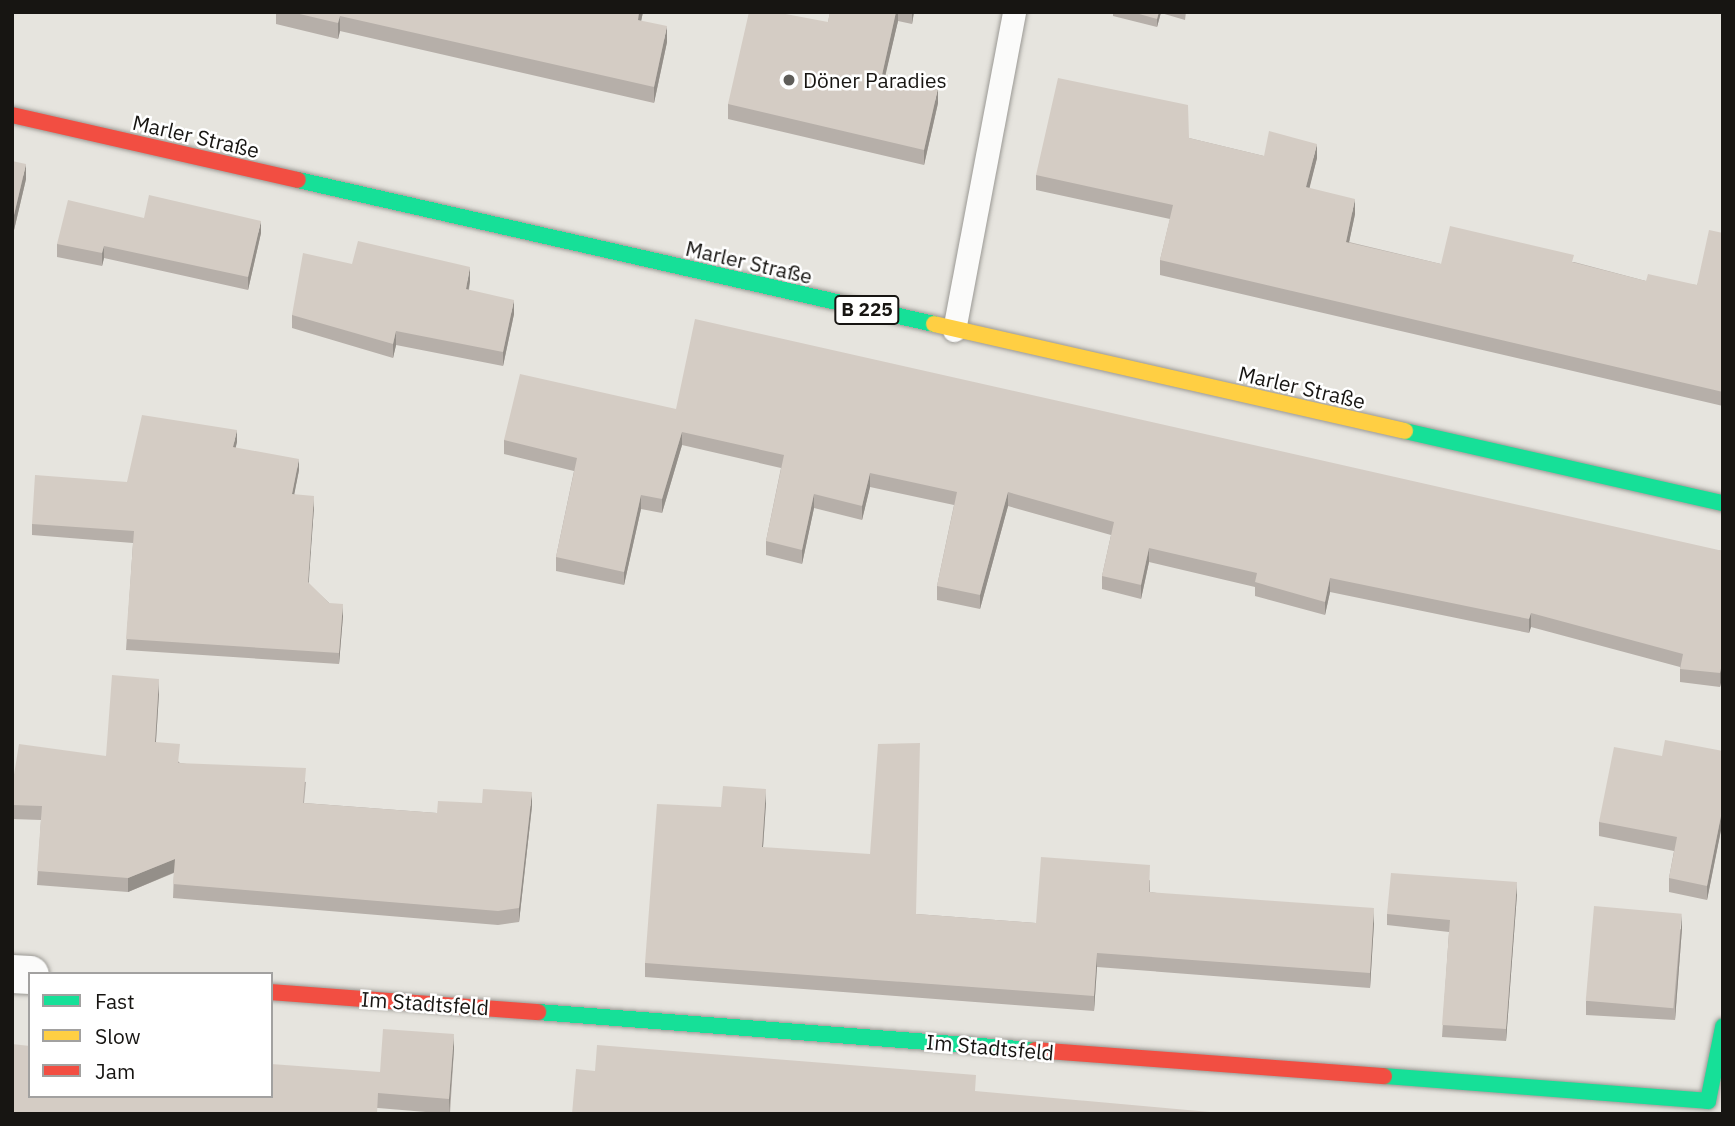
<!DOCTYPE html>
<meta charset="utf-8">
<style>
body{margin:0}
#map{position:relative;width:1735px;height:1126px;overflow:hidden;background:#e6e4de;font-family:"IBM Plex Sans",sans-serif}
div>[style]{position:absolute}
.roads{filter:drop-shadow(0 0 2px #9b9994) drop-shadow(0 0 2px #9b9994)}
.lane>*{height:23px;margin:-11.5px;padding:0 11.5px;transform-origin:11.5px;border-radius:11.5px;background:#fbfbfa}
.street>*{height:38px;margin:-19px;padding:0 19px;transform-origin:19px;border-radius:19px;background:#fbfbfa}
.fast>*{height:16px;margin:-8px;padding:0 8px;transform-origin:8px;border-radius:8px;background:#16e098}
.slow>*{height:16px;margin:-8px;padding:0 8px;transform-origin:8px;border-radius:8px;background:#ffcf43}
.jam>*{height:16px;margin:-8px;padding:0 8px;transform-origin:8px;border-radius:8px;background:#f24e42}
.wall>*{inset:0;background:#b6afa9}
.shaded-wall>*{inset:0;background:#948f89}
.building>*{inset:0;background:#d4ccc4;transform-origin:0 0}
.dots>*{width:19px;height:19px;translate:-50% -50%;box-sizing:border-box;border:4px solid #fff;border-radius:50%}
span{translate:-50% -50%;white-space:nowrap;text-align:center;line-height:1.15;-webkit-text-stroke:5px #fff;paint-order:stroke}
.shield-label span{padding:2px 5px;background:#fff;border:2px solid;border-radius:5px;-webkit-text-stroke-width:0}
.shield-label{font-size:19px;color:#171512;font-weight:700}
.poi-label{font-size:21px;color:#171512}
.left{translate:0 -50%;text-align:left}
.street-label{font-size:21px;color:#171512}
.frame{position:absolute;inset:0;border:14px solid #171512;pointer-events:none}
.legend{position:absolute;left:28px;top:972px;width:245px;height:126px;box-sizing:border-box;background:#fff;border:2px solid #a2a1a0;margin:0;padding:9px 12px;list-style:none;font-size:21px;color:#171512}
.legend li{display:flex;align-items:center;gap:14px;height:35px}
.legend b{width:35px;border:2px solid #a2a1a0}
</style>
<div id="map">
<div class="roads">
<div class="lane">
<i style="left:954px;top:330px;width:324px;rotate:-79.3deg"></i>
</div>
<div class="street">
<i style="left:12px;top:974px;width:18px;rotate:3deg"></i>
</div>
<div class="fast">
<i style="left:298px;top:180px;width:652px;rotate:12.76deg"></i>
<i style="left:1405px;top:431px;width:326px;rotate:12.8deg"></i>
<i style="left:538px;top:1012px;width:498px;rotate:4.4deg"></i>
<i style="left:1384px;top:1076px;width:325px;rotate:4.4deg"></i>
<i style="left:1708px;top:1101px;width:76px;rotate:-78.5deg"></i>
</div>
<div class="slow">
<i style="left:934px;top:324px;width:483px;rotate:12.8deg"></i>
</div>
<div class="jam">
<i style="left:12px;top:115px;width:293px;rotate:12.8deg"></i>
<i style="left:271px;top:992px;width:268px;rotate:4.3deg"></i>
<i style="left:1035px;top:1050px;width:350px;rotate:4.3deg"></i>
</div>
</div>
<div class="wall">
<i style="clip-path:polygon(276px 12px,643px 12px,641px 21px,667px 42px,654px 103px,340px 31px,338px 39px,276px 24px)"></i>
<i style="clip-path:polygon(830px 12px,914px 12px,912px 24px,898px 21px,885px 75px,938px 103px,924px 165px,728px 119px,728px 104px,828px 22px)"></i>
<i style="clip-path:polygon(1113px 12px,1186px 12px,1185px 20px,1161px 13px,1157px 27px,1113px 16px)"></i>
<i style="clip-path:polygon(1189px 138px,1264px 156px,1317px 158px,1309px 188px,1355px 214px,1349px 242px,1441px 264px,1574px 262px,1646px 281px,1697px 285px,1723px 233px,1723px 406px,1160px 275px,1160px 260px,1170px 219px,1036px 190px,1036px 175px)"></i>
<i style="clip-path:polygon(12px 161px,26px 179px,14px 230px,12px 230px)"></i>
<i style="clip-path:polygon(144px 218px,261px 233px,248px 290px,104px 258px,102px 266px,57px 257px,57px 244px)"></i>
<i style="clip-path:polygon(352px 264px,470px 281px,469px 290px,514px 314px,503px 366px,396px 345px,393px 358px,292px 328px,292px 315px)"></i>
<i style="clip-path:polygon(676px 409px,1723px 551px,1723px 673px,1720px 687px,1680px 682px,1680px 667px,1531px 627px,1529px 633px,1330px 592px,1325px 615px,1255px 596px,1255px 587px,1149px 562px,1141px 599px,1102px 589px,1102px 576px,1111px 535px,1008px 506px,980px 609px,937px 600px,937px 586px,954px 505px,870px 487px,862px 520px,814px 508px,802px 564px,766px 555px,766px 541px,781px 468px,682px 445px,662px 513px,641px 509px,624px 585px,556px 571px,556px 557px,574px 471px,504px 454px,504px 440px)"></i>
<i style="clip-path:polygon(237px 442px,235px 448px,299px 470px,294px 494px,314px 507px,308px 583px,343px 616px,339px 664px,126px 650px,133px 543px,32px 535px,32px 524px,127px 482px)"></i>
<i style="clip-path:polygon(159px 693px,156px 742px,180px 763px,306px 782px,304px 803px,437px 813px,532px 806px,519px 922px,498px 925px,173px 898px,174px 873px,128px 892px,37px 885px,41px 820px,12px 819px,12px 787px,106px 756px)"></i>
<i style="clip-path:polygon(1723px 751px,1723px 820px,1707px 900px,1669px 892px,1669px 878px,1674px 851px,1599px 836px,1599px 822px,1662px 756px)"></i>
<i style="clip-path:polygon(766px 803px,763px 847px,916px 914px,1036px 923px,1150px 880px,1150px 892px,1374px 923px,1370px 988px,1097px 967px,1094px 1011px,645px 977px,645px 963px,721px 807px)"></i>
<i style="clip-path:polygon(1517px 894px,1506px 1041px,1442px 1037px,1449px 932px,1387px 925px,1387px 914px)"></i>
<i style="clip-path:polygon(1682px 928px,1675px 1020px,1586px 1015px,1586px 1001px)"></i>
<i style="clip-path:polygon(454px 1049px,450px 1114px,378px 1108px,12px 1114px,380px 1072px)"></i>
</div>
<div class="shaded-wall">
<i style="clip-path:polygon(639px 12px,643px 12px,638px 36px,638px 20px)"></i>
<i style="clip-path:polygon(896px 12px,898px 12px,898px 21px,882px 90px,882px 75px)"></i>
<i style="clip-path:polygon(912px 12px,914px 12px,912px 24px)"></i>
<i style="clip-path:polygon(1159px 12px,1161px 12px,1157px 27px,1157px 19px)"></i>
<i style="clip-path:polygon(340px 16px,340px 31px,338px 39px,338px 23px)"></i>
<i style="clip-path:polygon(667px 26px,667px 42px,654px 103px,654px 87px)"></i>
<i style="clip-path:polygon(938px 88px,938px 103px,924px 165px,924px 150px)"></i>
<i style="clip-path:polygon(1317px 144px,1317px 158px,1306px 202px,1306px 187px)"></i>
<i style="clip-path:polygon(26px 164px,26px 179px,14px 230px,14px 215px)"></i>
<i style="clip-path:polygon(1355px 199px,1355px 214px,1346px 257px,1346px 242px)"></i>
<i style="clip-path:polygon(261px 221px,261px 233px,248px 290px,248px 277px)"></i>
<i style="clip-path:polygon(104px 246px,104px 258px,102px 266px,102px 253px)"></i>
<i style="clip-path:polygon(470px 267px,470px 281px,466px 303px,466px 289px)"></i>
<i style="clip-path:polygon(514px 300px,514px 314px,503px 366px,503px 352px)"></i>
<i style="clip-path:polygon(396px 331px,396px 345px,393px 358px,393px 344px)"></i>
<i style="clip-path:polygon(237px 430px,237px 442px,233px 459px,233px 447px)"></i>
<i style="clip-path:polygon(682px 432px,682px 445px,662px 513px,662px 499px)"></i>
<i style="clip-path:polygon(299px 459px,299px 470px,292px 506px,292px 494px)"></i>
<i style="clip-path:polygon(870px 473px,870px 487px,862px 520px,862px 506px)"></i>
<i style="clip-path:polygon(1008px 492px,1008px 506px,980px 609px,980px 595px)"></i>
<i style="clip-path:polygon(814px 494px,814px 508px,802px 564px,802px 550px)"></i>
<i style="clip-path:polygon(641px 495px,641px 509px,624px 585px,624px 572px)"></i>
<i style="clip-path:polygon(314px 496px,314px 507px,308px 593px,308px 582px)"></i>
<i style="clip-path:polygon(1149px 548px,1149px 562px,1141px 599px,1141px 585px)"></i>
<i style="clip-path:polygon(1330px 578px,1330px 592px,1325px 615px,1325px 602px)"></i>
<i style="clip-path:polygon(343px 604px,343px 616px,339px 664px,339px 653px)"></i>
<i style="clip-path:polygon(1531px 613px,1531px 627px,1529px 633px,1529px 619px)"></i>
<i style="clip-path:polygon(1723px 659px,1723px 673px,1720px 687px,1720px 673px)"></i>
<i style="clip-path:polygon(159px 679px,159px 693px,155px 756px,155px 742px)"></i>
<i style="clip-path:polygon(766px 789px,766px 803px,762px 862px,762px 847px)"></i>
<i style="clip-path:polygon(532px 792px,532px 806px,519px 922px,519px 908px)"></i>
<i style="clip-path:polygon(1723px 806px,1723px 820px,1707px 900px,1707px 886px)"></i>
<i style="clip-path:polygon(175px 859px,175px 872px,128px 892px,128px 878px)"></i>
<i style="clip-path:polygon(1517px 882px,1517px 894px,1506px 1041px,1506px 1029px)"></i>
<i style="clip-path:polygon(1374px 908px,1374px 923px,1370px 988px,1370px 973px)"></i>
<i style="clip-path:polygon(1682px 914px,1682px 928px,1675px 1020px,1675px 1006px)"></i>
<i style="clip-path:polygon(1097px 953px,1097px 967px,1094px 1011px,1094px 996px)"></i>
<i style="clip-path:polygon(454px 1034px,454px 1049px,449px 1114px,449px 1099px)"></i>
</div>
<div class="building">
<i style="clip-path:polygon(291px 12px,639px 12px,638px 20px,667px 26px,654px 87px,340px 16px,338px 23px)"></i>
<i style="clip-path:polygon(749px 12px,775px 12px,828px 22px,830px 12px,896px 12px,882px 75px,938px 88px,924px 150px,728px 104px)"></i>
<i style="clip-path:polygon(1132px 12px,1159px 12px,1157px 19px)"></i>
<i style="clip-path:polygon(1058px 78px,1188px 105px,1189px 138px,1264px 156px,1269px 131px,1317px 144px,1306px 187px,1355px 199px,1346px 242px,1441px 264px,1450px 226px,1574px 255px,1572px 262px,1646px 281px,1648px 274px,1697px 285px,1709px 230px,1723px 233px,1723px 392px,1160px 260px,1173px 205px,1036px 175px)"></i>
<i style="clip-path:polygon(12px 161px,26px 164px,14px 215px,12px 214px)"></i>
<i style="clip-path:polygon(149px 195px,261px 221px,248px 277px,104px 246px,102px 253px,57px 244px,68px 200px,144px 218px)"></i>
<i style="clip-path:polygon(358px 241px,470px 267px,466px 289px,514px 300px,503px 352px,396px 331px,393px 344px,292px 315px,303px 253px,352px 264px)"></i>
<i style="clip-path:polygon(695px 319px,1723px 551px,1723px 659px,1720px 673px,1680px 669px,1683px 654px,1531px 613px,1529px 619px,1330px 578px,1325px 602px,1255px 582px,1257px 573px,1149px 548px,1141px 585px,1102px 576px,1114px 522px,1008px 492px,980px 595px,937px 586px,957px 492px,870px 473px,862px 506px,814px 494px,802px 550px,766px 541px,784px 455px,682px 432px,662px 499px,641px 495px,624px 572px,556px 557px,577px 458px,504px 440px,520px 374px,676px 409px)"></i>
<i style="clip-path:polygon(142px 415px,237px 430px,233px 447px,299px 459px,292px 494px,314px 496px,308px 582px,329px 603px,343px 604px,339px 653px,126px 639px,134px 531px,32px 524px,35px 475px,127px 482px)"></i>
<i style="clip-path:polygon(112px 675px,159px 679px,155px 742px,180px 744px,178px 763px,306px 768px,303px 803px,437px 813px,438px 801px,482px 803px,483px 789px,532px 792px,519px 908px,498px 911px,173px 884px,175px 859px,128px 878px,37px 871px,42px 806px,12px 805px,12px 787px,19px 744px,106px 756px)"></i>
<i style="clip-path:polygon(1665px 740px,1723px 751px,1723px 806px,1707px 886px,1669px 878px,1677px 837px,1599px 822px,1614px 747px,1662px 756px)"></i>
<i style="clip-path:polygon(920px 743px,916px 914px,1036px 923px,1041px 857px,1150px 865px,1149px 892px,1374px 908px,1370px 973px,1097px 953px,1094px 996px,645px 963px,657px 804px,721px 807px,723px 786px,766px 789px,762px 847px,870px 854px,878px 744px)"></i>
<i style="clip-path:polygon(1391px 873px,1517px 882px,1506px 1029px,1442px 1025px,1450px 920px,1387px 914px)"></i>
<i style="left:1594px;top:906px;width:88px;height:95px;rotate:5deg"></i>
<i style="clip-path:polygon(383px 1029px,454px 1034px,449px 1099px,378px 1093px,377px 1114px,12px 1114px,12px 1044px,30px 1046px,30px 1096px,271px 1096px,271px 1064px,380px 1072px)"></i>
<i style="clip-path:polygon(597px 1045px,976px 1075px,975px 1091px,1232px 1114px,572px 1114px,576px 1069px,595px 1071px)"></i>
</div>
<div class="dots">
<i style="left:789px;top:80px;background:#5f5d59"></i>
</div>
<div class="shield-label">
<span style="left:867px;top:310px">B 225</span>
</div>
<div class="poi-label">
<span class="left" style="left:803px;top:80px">Döner Paradies</span>
</div>
<div class="street-label">
<span style="left:196px;top:136px;rotate:13deg">Marler Straße</span>
<span style="left:749px;top:262px;rotate:13deg">Marler Straße</span>
<span style="left:1302px;top:387px;rotate:13deg">Marler Straße</span>
<span style="left:425px;top:1003px;rotate:4deg">Im Stadtsfeld</span>
<span style="left:990px;top:1047px;rotate:5deg">Im Stadtsfeld</span>
</div>
<div class="frame"></div>
<ul class="legend">
<li><b style="height:9px;background:#16e098"></b>Fast</li>
<li><b style="height:9px;background:#ffcf43"></b>Slow</li>
<li><b style="height:9px;background:#f24e42"></b>Jam</li>
</ul>
</div>
